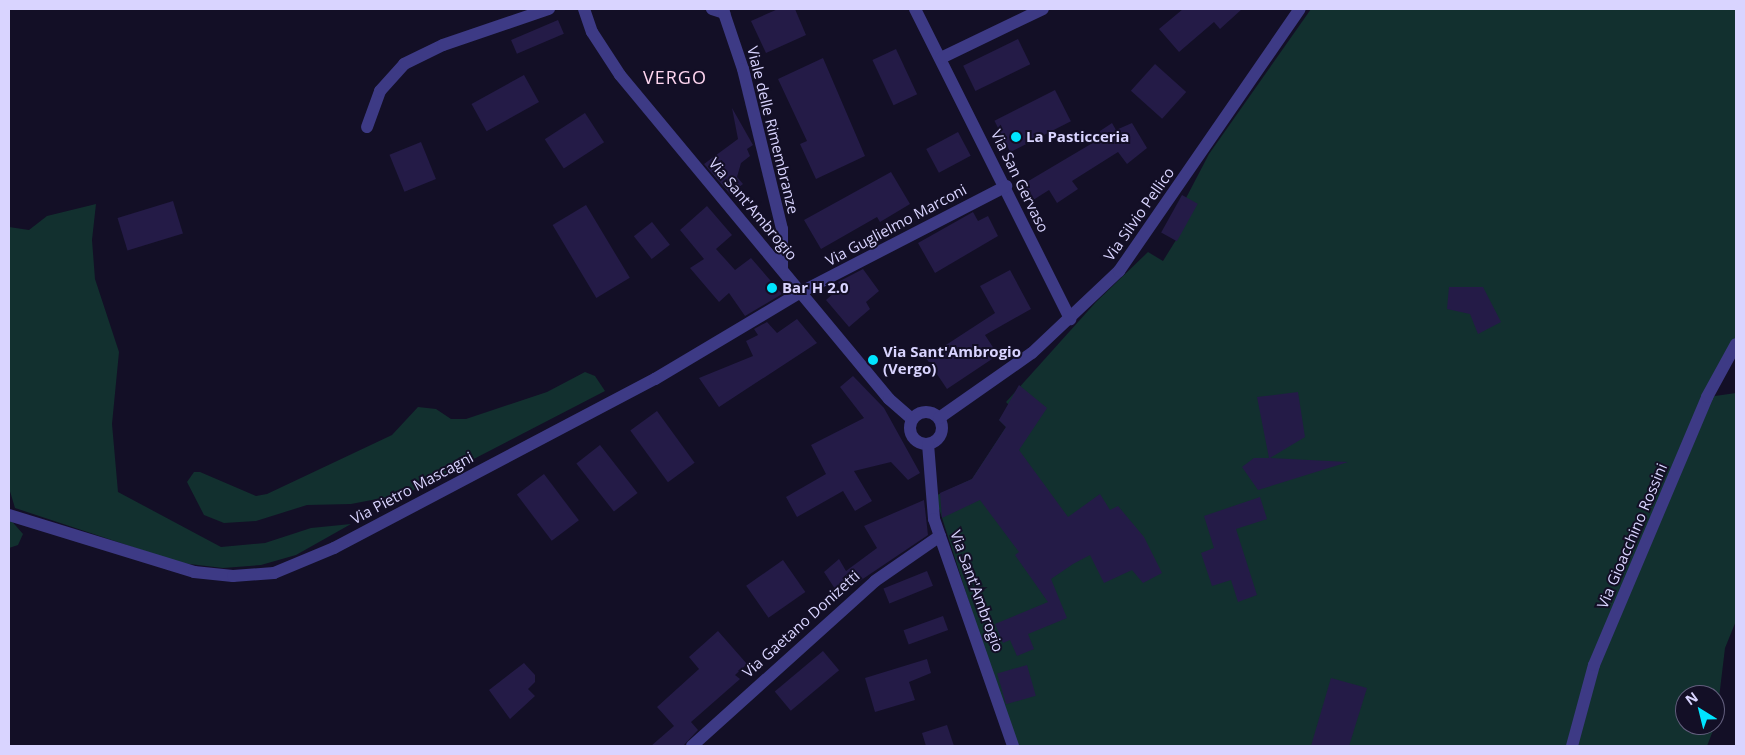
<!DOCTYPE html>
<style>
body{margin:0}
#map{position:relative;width:1745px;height:755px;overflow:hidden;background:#130f26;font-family:"Open Sans",sans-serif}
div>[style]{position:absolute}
.green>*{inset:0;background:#12302f}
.building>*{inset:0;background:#241b47;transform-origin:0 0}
.minor>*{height:12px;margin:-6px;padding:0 6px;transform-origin:6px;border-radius:6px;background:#3d3a85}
.minor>.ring{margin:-6px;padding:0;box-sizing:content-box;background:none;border:12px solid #3d3a85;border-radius:50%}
.dots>*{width:14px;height:14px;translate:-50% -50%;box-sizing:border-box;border:2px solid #130f26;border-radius:50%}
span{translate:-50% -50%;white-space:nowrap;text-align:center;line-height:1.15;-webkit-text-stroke:4px #130f26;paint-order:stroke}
.street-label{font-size:15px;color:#d9d4ff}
.poi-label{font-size:15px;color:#d9d4ff;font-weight:700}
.left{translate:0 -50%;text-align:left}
.quarter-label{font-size:18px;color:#ffd6f0;letter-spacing:1px}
.frame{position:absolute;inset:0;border:10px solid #d9d4ff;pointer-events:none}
.north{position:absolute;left:1675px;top:685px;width:50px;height:50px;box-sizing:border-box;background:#130f26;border:1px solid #625e7d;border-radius:50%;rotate:324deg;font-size:14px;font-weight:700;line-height:20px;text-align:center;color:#d9d4ff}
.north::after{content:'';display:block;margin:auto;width:18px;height:22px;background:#00e5ff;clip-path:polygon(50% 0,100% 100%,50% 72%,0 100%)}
</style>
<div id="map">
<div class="green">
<i style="clip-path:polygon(evenodd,1311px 9px,1736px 9px,1736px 344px,1708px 397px,1736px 393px,1736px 621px,1725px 648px,1716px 723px,1707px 746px,1015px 746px,935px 496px,972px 479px,1006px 427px,999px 420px,1009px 405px,1006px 402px,1096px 302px,1148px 252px,1163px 261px,1176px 240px,1186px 198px,1209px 154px,1311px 9px,1685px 695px,1715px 695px,1715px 725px,1685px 725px,1685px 695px)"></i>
<i style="clip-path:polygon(96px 204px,92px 240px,95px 279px,119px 352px,112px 424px,118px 492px,221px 547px,265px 543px,311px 528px,351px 524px,296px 555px,261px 565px,223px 568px,181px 563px,15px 508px,9px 488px,9px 227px,29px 230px,47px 216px)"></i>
<i style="clip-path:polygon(585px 372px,595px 376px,605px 391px,408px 493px,351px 504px,307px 505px,256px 521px,224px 523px,204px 515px,187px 482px,194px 472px,200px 472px,256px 496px,267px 494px,392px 435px,418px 407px,436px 409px,451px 419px,466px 419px,547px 392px)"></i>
<i style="clip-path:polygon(9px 518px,23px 534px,18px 545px,9px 548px)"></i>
</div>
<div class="building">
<i style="clip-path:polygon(778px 9px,795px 9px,806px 35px,766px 53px,751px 21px)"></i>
<i style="clip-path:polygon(1183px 9px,1242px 9px,1220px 29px,1214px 22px,1179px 52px,1159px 29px)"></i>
<i style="left:558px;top:20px;width:15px;height:51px;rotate:67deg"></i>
<i style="left:1018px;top:39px;width:28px;height:61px;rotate:64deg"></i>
<i style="left:896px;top:49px;width:50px;height:26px;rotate:65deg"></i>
<i style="clip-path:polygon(823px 58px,865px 156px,816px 179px,800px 144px,807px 141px,778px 79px)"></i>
<i style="left:1155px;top:64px;width:42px;height:36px;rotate:42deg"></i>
<i style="left:524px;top:75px;width:31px;height:60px;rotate:61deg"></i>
<i style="left:1055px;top:90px;width:35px;height:68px;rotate:63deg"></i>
<i style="clip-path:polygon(732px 108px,753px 145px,747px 149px,750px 156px,741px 163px,737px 177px,743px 184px,730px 194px,704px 164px,738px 139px)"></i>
<i style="left:585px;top:113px;width:35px;height:48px;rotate:57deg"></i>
<i style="clip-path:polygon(1112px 123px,1116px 130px,1132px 123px,1147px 148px,1127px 164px,1118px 152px,1072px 181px,1078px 189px,1057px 203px,1049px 190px,1030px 202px,1020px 186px,1101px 138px,1100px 131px)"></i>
<i style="left:958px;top:132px;width:27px;height:36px;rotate:62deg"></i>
<i style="left:421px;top:142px;width:40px;height:34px;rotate:68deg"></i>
<i style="clip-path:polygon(891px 172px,910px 204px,880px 222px,877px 217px,821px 249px,804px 220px)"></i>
<i style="left:1182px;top:195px;width:18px;height:43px;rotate:29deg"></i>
<i style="left:173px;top:201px;width:34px;height:58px;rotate:73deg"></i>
<i style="left:586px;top:205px;width:85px;height:39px;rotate:59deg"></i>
<i style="clip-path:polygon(707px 206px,732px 235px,716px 249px,735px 270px,751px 258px,782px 294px,745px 316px,729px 293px,719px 302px,690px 268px,704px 259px,680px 230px)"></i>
<i style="clip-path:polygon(973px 212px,978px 221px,988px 216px,998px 236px,935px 273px,918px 243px)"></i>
<i style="left:652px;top:222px;width:29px;height:23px;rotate:52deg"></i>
<i style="clip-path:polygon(863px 269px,879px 291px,866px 302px,870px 309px,849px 327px,826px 300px,841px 287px,838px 282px)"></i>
<i style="clip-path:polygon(1010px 270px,1031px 309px,985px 335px,998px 355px,947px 389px,926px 358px,995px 313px,980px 286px)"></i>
<i style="clip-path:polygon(1449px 287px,1483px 287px,1501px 322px,1478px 334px,1470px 314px,1447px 309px)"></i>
<i style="clip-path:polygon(797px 319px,817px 343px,719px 407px,699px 378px,753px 356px,746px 341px,758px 335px,754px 329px,767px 322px,777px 333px)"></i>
<i style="clip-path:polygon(853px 376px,884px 408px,920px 473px,908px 480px,891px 462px,854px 471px,872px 501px,855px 511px,843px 491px,797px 517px,786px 497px,826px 474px,811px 445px,864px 418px,840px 387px)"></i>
<i style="clip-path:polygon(1019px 385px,1047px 408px,1019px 450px,1068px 517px,1100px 494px,1110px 510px,1118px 506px,1144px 537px,1162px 573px,1143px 583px,1132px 570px,1104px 583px,1090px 555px,1073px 564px,1051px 579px,1067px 618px,1028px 634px,1034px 649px,1017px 656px,1010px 640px,1003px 643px,995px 624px,1048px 602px,1015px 555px,1019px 552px,980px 500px,942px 518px,940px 493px,972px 479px,1006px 427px,999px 420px)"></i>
<i style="clip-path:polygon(1298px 392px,1305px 437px,1270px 458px,1348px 462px,1258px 490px,1242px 467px,1254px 458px,1269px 458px,1257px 397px)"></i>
<i style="left:657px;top:411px;width:64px;height:33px;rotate:54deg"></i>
<i style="left:600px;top:445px;width:61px;height:30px;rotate:52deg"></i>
<i style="left:544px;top:474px;width:58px;height:34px;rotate:53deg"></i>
<i style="clip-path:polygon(1260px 497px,1267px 519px,1236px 529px,1257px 595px,1238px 602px,1231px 580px,1212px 586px,1201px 553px,1214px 548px,1204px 516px)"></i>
<i style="clip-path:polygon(924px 500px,928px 535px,839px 595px,824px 572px,839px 559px,846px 571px,877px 548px,864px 526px)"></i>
<i style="left:783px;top:560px;width:39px;height:45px;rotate:55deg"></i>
<i style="left:927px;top:571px;width:16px;height:47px;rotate:68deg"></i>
<i style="left:943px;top:616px;width:15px;height:42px;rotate:70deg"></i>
<i style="clip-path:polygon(718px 631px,747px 664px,735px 675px,740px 679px,691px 722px,698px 730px,683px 746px,651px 746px,674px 726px,657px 707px,699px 669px,689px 657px)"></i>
<i style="left:823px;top:651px;width:25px;height:63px;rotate:50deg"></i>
<i style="clip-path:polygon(927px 659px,931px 673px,909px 682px,915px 700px,875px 712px,865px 678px)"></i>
<i style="clip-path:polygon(524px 663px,535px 675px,535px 682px,528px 689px,535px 696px,510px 719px,489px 690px)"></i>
<i style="left:1027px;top:665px;width:32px;height:31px;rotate:74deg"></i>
<i style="clip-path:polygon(1331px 678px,1367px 688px,1349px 746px,1311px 746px)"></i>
<i style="clip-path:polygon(947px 725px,954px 746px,926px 746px,922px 733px)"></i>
</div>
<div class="minor">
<i style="left:584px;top:9px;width:24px;rotate:71deg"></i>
<i style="left:592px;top:32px;width:51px;rotate:56.9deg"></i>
<i style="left:620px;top:75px;width:421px;rotate:50.3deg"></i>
<i style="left:889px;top:399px;width:30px;rotate:41deg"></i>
<i style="left:712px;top:9px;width:13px;rotate:18deg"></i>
<i style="left:724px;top:13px;width:59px;rotate:71.3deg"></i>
<i style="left:743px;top:69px;width:165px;rotate:76.3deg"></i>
<i style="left:782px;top:229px;width:40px;rotate:90deg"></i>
<i style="left:915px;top:9px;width:347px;rotate:63.4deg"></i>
<i style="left:941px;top:58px;width:113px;rotate:-25.7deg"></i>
<i style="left:367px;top:127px;width:38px;rotate:-70deg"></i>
<i style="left:380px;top:91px;width:36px;rotate:-48deg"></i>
<i style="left:404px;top:64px;width:43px;rotate:-26deg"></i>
<i style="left:443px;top:45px;width:112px;rotate:-18.8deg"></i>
<i class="ring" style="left:910px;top:412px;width:20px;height:20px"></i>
<i style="left:939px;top:418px;width:113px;rotate:-35deg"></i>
<i style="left:1032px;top:353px;width:120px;rotate:-43.3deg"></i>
<i style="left:1119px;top:271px;width:318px;rotate:-55.4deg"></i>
<i style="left:928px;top:444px;width:75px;rotate:85.4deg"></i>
<i style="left:934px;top:519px;width:240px;rotate:70.8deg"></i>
<i style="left:9px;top:515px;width:194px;rotate:17.1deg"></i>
<i style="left:194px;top:572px;width:39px;rotate:6deg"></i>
<i style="left:233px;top:576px;width:41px;rotate:-4.2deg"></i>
<i style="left:274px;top:573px;width:65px;rotate:-22.6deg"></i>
<i style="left:334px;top:548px;width:363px;rotate:-27.8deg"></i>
<i style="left:655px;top:379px;width:170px;rotate:-30.8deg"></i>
<i style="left:801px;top:292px;width:231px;rotate:-27.3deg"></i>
<i style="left:692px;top:746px;width:246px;rotate:-42deg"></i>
<i style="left:875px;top:581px;width:79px;rotate:-34.7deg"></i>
<i style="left:1572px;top:746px;width:84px;rotate:-74.8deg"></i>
<i style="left:1594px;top:665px;width:291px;rotate:-67.1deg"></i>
<i style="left:1707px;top:397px;width:60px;rotate:-61.3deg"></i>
</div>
<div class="dots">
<i style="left:1016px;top:137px;background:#00e5ff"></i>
<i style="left:772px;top:288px;background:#00e5ff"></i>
<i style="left:873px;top:360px;background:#00e5ff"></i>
</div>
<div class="street-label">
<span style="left:773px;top:130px;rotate:76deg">Viale delle Rimembranze</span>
<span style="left:1020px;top:181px;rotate:64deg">Via San Gervaso</span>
<span style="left:753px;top:209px;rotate:50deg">Via Sant'Ambrogio</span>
<span style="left:1139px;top:214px;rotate:-55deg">Via Silvio Pellico</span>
<span style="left:896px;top:225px;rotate:-28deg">Via Guglielmo Marconi</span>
<span style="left:412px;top:488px;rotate:-28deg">Via Pietro Mascagni</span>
<span style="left:1632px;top:536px;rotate:-67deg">Via Gioacchino Rossini</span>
<span style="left:977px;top:591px;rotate:70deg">Via Sant'Ambrogio</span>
<span style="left:801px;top:624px;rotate:-42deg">Via Gaetano Donizetti</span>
</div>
<div class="poi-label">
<span class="left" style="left:1026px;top:137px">La Pasticceria</span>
<span class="left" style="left:782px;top:288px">Bar H 2.0</span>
<span class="left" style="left:883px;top:360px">Via Sant'Ambrogio<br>(Vergo)</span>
</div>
<div class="quarter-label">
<span style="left:675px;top:77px">VERGO</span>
</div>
<div class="frame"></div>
<div class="north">N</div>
</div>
